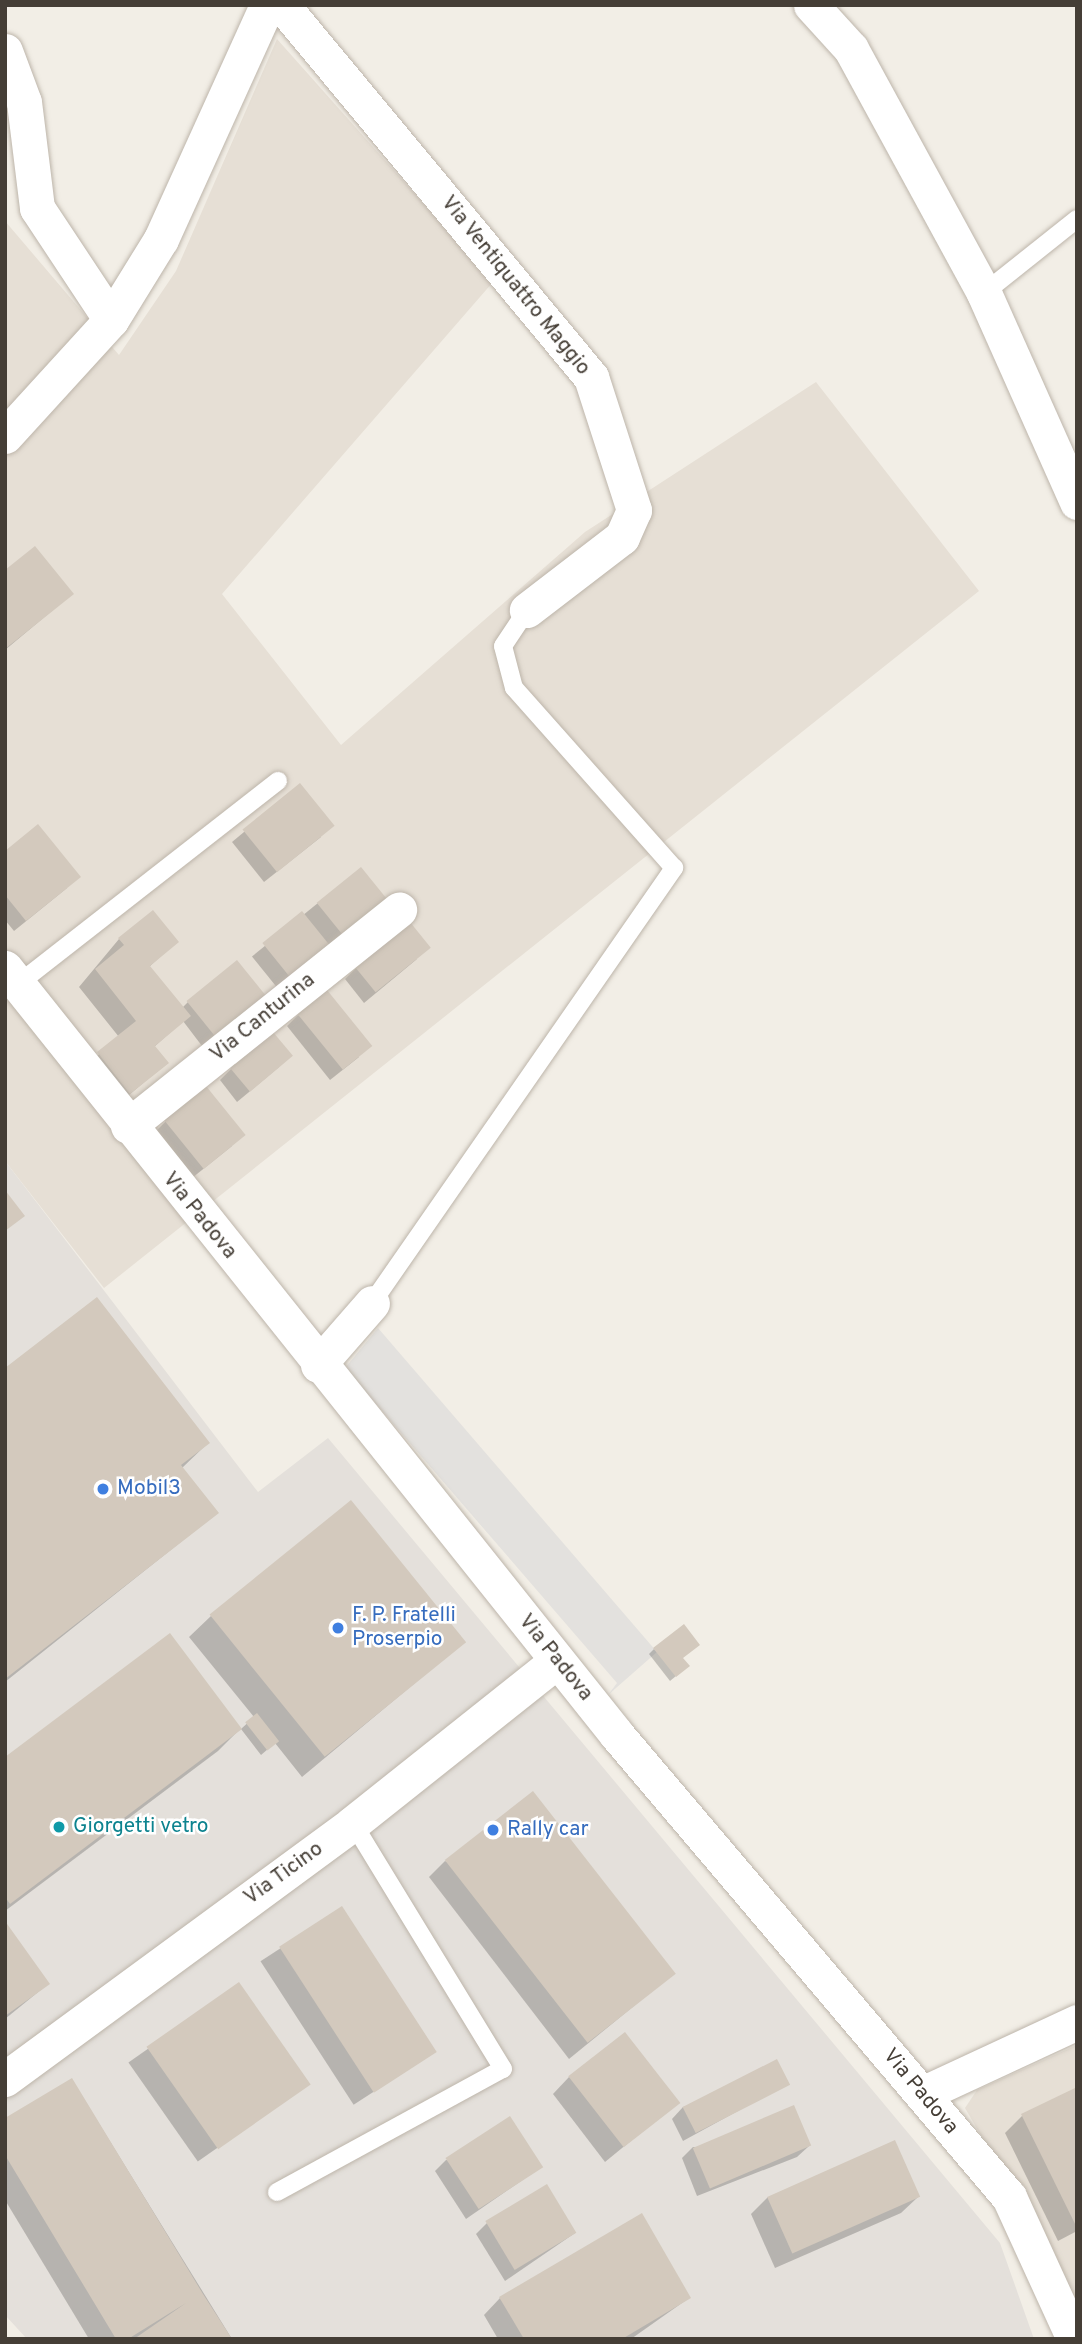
<!DOCTYPE html>
<style>
body{margin:0}
#map{position:relative;width:1082px;height:2344px;overflow:hidden;background:#f2eee6;font-family:Overpass,sans-serif}
div>[style]{position:absolute}
.residential>*{inset:0;background:#e6dfd5}
.industrial>*{inset:0;background:#e4e0db}
.parking>*{inset:0;background:#e3e1de}
.shadow>*{inset:0;background:#0003;transform-origin:0 0}
.building>*{inset:0;background:#d3c9bd;transform-origin:0 0}
.roads{filter:drop-shadow(0 0 2px #bdb5aa) drop-shadow(0 0 2px #bdb5aa)}
.lane>*{height:18px;margin:-9px;padding:0 9px;transform-origin:9px;border-radius:9px;background:#fff}
.street>*{height:35px;margin:-17.5px;padding:0 17.5px;transform-origin:17.5px;border-radius:17.5px;background:#fff}
.dots>*{width:19px;height:19px;translate:-50% -50%;box-sizing:border-box;border:4px solid #fff;border-radius:50%}
span{translate:-50% -50%;white-space:nowrap;text-align:center;line-height:1.15;-webkit-text-stroke:5px #fff;paint-order:stroke}
.street-label{font-size:21px;color:#453e36}
.shop-label{font-size:21px;color:#366cbe}
.left{translate:0 -50%;text-align:left}
.culture-label{font-size:21px;color:#0d838f}
.frame{position:absolute;inset:0;border:7px solid #453e36;pointer-events:none}
</style>
<div id="map">
<div class="residential">
<i style="clip-path:polygon(277px 39px,493px 282px,222px 594px,341px 745px,585px 532px,816px 382px,979px 591px,104px 1288px,5px 1161px,5px 221px,119px 355px,176px 271px)"></i>
<i style="clip-path:polygon(1077px 2045px,1077px 2301px,965px 2108px,977px 2090px)"></i>
</div>
<div class="industrial">
<i style="clip-path:polygon(5px 1161px,258px 1492px,328px 1438px,1000px 2243px,1034px 2339px,27px 2339px,5px 2315px)"></i>
</div>
<div class="parking">
<i style="clip-path:polygon(378px 1328px,657px 1652px,608px 1695px,617px 1683px,345px 1368px)"></i>
</div>
<div class="shadow">
<i style="clip-path:polygon(5px 572px,72px 594px,5px 650px)"></i>
<i style="clip-path:polygon(300px 785px,321px 837px,264px 882px,232px 842px)"></i>
<i style="clip-path:polygon(5px 853px,67px 888px,14px 931px,5px 920px)"></i>
<i style="left:360px;top:869px;width:43px;height:139px;rotate:51deg"></i>
<i style="clip-path:polygon(119px 939px,176px 942px,149px 967px,182px 1008px,188px 1002px,263px 995px,202px 1046px,183px 1021px,154px 1047px,166px 1063px,113px 1109px,81px 1070px,119px 1037px,79px 987px)"></i>
<i style="clip-path:polygon(417px 959px,364px 1003px,345px 979px,356px 968px)"></i>
<i style="clip-path:polygon(298px 1015px,359px 1057px,330px 1080px,287px 1026px)"></i>
<i style="clip-path:polygon(279px 1067px,237px 1102px,220px 1080px,231px 1069px)"></i>
<i style="clip-path:polygon(166px 1121px,232px 1146px,192px 1178px,154px 1133px)"></i>
<i style="clip-path:polygon(5px 1371px,208px 1443px,182px 1468px,217px 1513px,5px 1682px)"></i>
<i style="clip-path:polygon(211px 1616px,464px 1642px,302px 1777px,275px 1743px,261px 1755px,241px 1729px,254px 1717px,189px 1637px)"></i>
<i style="clip-path:polygon(654px 1649px,682px 1671px,670px 1681px,649px 1654px)"></i>
<i style="clip-path:polygon(240px 1729px,218px 1751px,5px 1911px,5px 1759px)"></i>
<i style="clip-path:polygon(445px 1861px,673px 1974px,569px 2059px,429px 1877px)"></i>
<i style="left:341px;top:1909px;width:171px;height:96px;rotate:57deg"></i>
<i style="clip-path:polygon(5px 1924px,48px 1984px,5px 2019px)"></i>
<i style="left:239px;top:1985px;width:121px;height:135px;rotate:55deg"></i>
<i style="clip-path:polygon(569px 2077px,677px 2103px,605px 2162px,553px 2094px)"></i>
<i style="clip-path:polygon(72px 2080px,232px 2339px,89px 2339px,5px 2200px,5px 2120px)"></i>
<i style="clip-path:polygon(787px 2084px,683px 2141px,672px 2119px,683px 2107px)"></i>
<i style="clip-path:polygon(1074px 2090px,1077px 2231px,1058px 2241px,1005px 2133px,1022px 2116px)"></i>
<i style="clip-path:polygon(809px 2146px,797px 2157px,697px 2196px,682px 2158px,693px 2147px)"></i>
<i style="clip-path:polygon(446px 2160px,541px 2167px,466px 2219px,435px 2171px)"></i>
<i style="clip-path:polygon(768px 2197px,918px 2197px,901px 2213px,775px 2268px,751px 2214px)"></i>
<i style="clip-path:polygon(487px 2223px,575px 2233px,505px 2281px,476px 2234px)"></i>
<i style="clip-path:polygon(500px 2298px,689px 2298px,631px 2339px,498px 2339px,484px 2315px)"></i>
</div>
<div class="building">
<i style="clip-path:polygon(35px 546px,74px 594px,5px 649px,5px 570px)"></i>
<i style="left:300px;top:783px;width:55px;height:74px;rotate:51deg"></i>
<i style="clip-path:polygon(38px 824px,81px 877px,26px 921px,5px 895px,5px 851px)"></i>
<i style="left:361px;top:867px;width:45px;height:57px;rotate:51deg"></i>
<i style="clip-path:polygon(153px 910px,179px 942px,150px 966px,191px 1016px,155px 1046px,169px 1063px,130px 1094px,97px 1052px,136px 1021px,95px 969px,124px 945px,118px 938px)"></i>
<i style="left:302px;top:911px;width:43px;height:51px;rotate:51deg"></i>
<i style="left:410px;top:922px;width:33px;height:71px;rotate:51deg"></i>
<i style="left:237px;top:960px;width:45px;height:65px;rotate:51deg"></i>
<i style="left:327px;top:990px;width:72px;height:38px;rotate:51deg"></i>
<i style="left:273px;top:1032px;width:31px;height:56px;rotate:50deg"></i>
<i style="left:206px;top:1086px;width:63px;height:54px;rotate:51deg"></i>
<i style="clip-path:polygon(5px 1190px,25px 1216px,5px 1231px)"></i>
<i style="clip-path:polygon(97px 1297px,210px 1443px,181px 1465px,219px 1513px,5px 1679px,5px 1368px)"></i>
<i style="left:351px;top:1500px;width:183px;height:182px;rotate:51deg"></i>
<i style="clip-path:polygon(684px 1624px,700px 1645px,683px 1658px,690px 1666px,676px 1677px,653px 1648px)"></i>
<i style="clip-path:polygon(170px 1633px,242px 1729px,10px 1904px,5px 1897px,5px 1757px)"></i>
<i style="left:257px;top:1713px;width:36px;height:15px;rotate:52deg"></i>
<i style="left:533px;top:1791px;width:232px;height:112px;rotate:52deg"></i>
<i style="left:342px;top:1906px;width:174px;height:75px;rotate:57deg"></i>
<i style="clip-path:polygon(5px 1921px,50px 1984px,5px 2016px)"></i>
<i style="left:239px;top:1982px;width:125px;height:113px;rotate:55deg"></i>
<i style="left:625px;top:2032px;width:90px;height:72px;rotate:52deg"></i>
<i style="left:777px;top:2059px;width:29px;height:106px;rotate:63deg"></i>
<i style="clip-path:polygon(72px 2078px,203px 2294px,232px 2339px,134px 2339px,186px 2303px,128px 2339px,116px 2339px,5px 2155px,5px 2118px)"></i>
<i style="clip-path:polygon(1075px 2088px,1077px 2091px,1077px 2228px,1021px 2114px)"></i>
<i style="left:794px;top:2105px;width:44px;height:110px;rotate:67deg"></i>
<i style="left:510px;top:2116px;width:61px;height:77px;rotate:57deg"></i>
<i style="left:895px;top:2140px;width:62px;height:140px;rotate:66deg"></i>
<i style="left:547px;top:2184px;width:57px;height:72px;rotate:59deg"></i>
<i style="clip-path:polygon(642px 2213px,691px 2298px,622px 2339px,524px 2339px,499px 2297px)"></i>
</div>
<div class="roads">
<div class="lane">
<i style="left:984px;top:293px;width:119px;rotate:-38.5deg"></i>
<i style="left:18px;top:984px;width:330px;rotate:-38deg"></i>
<i style="left:372px;top:1303px;width:530px;rotate:-55.23deg"></i>
<i style="left:674px;top:868px;width:241px;rotate:-131.6deg"></i>
<i style="left:514px;top:688px;width:43px;rotate:-104.7deg"></i>
<i style="left:503px;top:646px;width:43px;rotate:-56.3deg"></i>
<i style="left:277px;top:2192px;width:257px;rotate:-28.6deg"></i>
<i style="left:503px;top:2069px;width:288px;rotate:-121.4deg"></i>
</div>
<div class="street">
<i style="left:282px;top:5px;width:484px;rotate:50.3deg"></i>
<i style="left:591px;top:377px;width:140px;rotate:72.1deg"></i>
<i style="left:634px;top:510px;width:30px;rotate:114deg"></i>
<i style="left:622px;top:537px;width:120px;rotate:142.5deg"></i>
<i style="left:811px;top:5px;width:59px;rotate:47.7deg"></i>
<i style="left:851px;top:49px;width:278px;rotate:61.4deg"></i>
<i style="left:984px;top:293px;width:229px;rotate:66deg"></i>
<i style="left:5px;top:51px;width:54px;rotate:69.6deg"></i>
<i style="left:24px;top:102px;width:107px;rotate:83deg"></i>
<i style="left:37px;top:208px;width:134px;rotate:56.5deg"></i>
<i style="left:5px;top:436px;width:157px;rotate:-47.6deg"></i>
<i style="left:111px;top:320px;width:95px;rotate:-58.3deg"></i>
<i style="left:161px;top:239px;width:257px;rotate:-65.6deg"></i>
<i style="left:5px;top:968px;width:981px;rotate:51.41deg"></i>
<i style="left:617px;top:1735px;width:606px;rotate:49.69deg"></i>
<i style="left:1009px;top:2197px;width:156px;rotate:65.4deg"></i>
<i style="left:128px;top:1126px;width:347px;rotate:-38.6deg"></i>
<i style="left:318px;top:1365px;width:82px;rotate:-48.9deg"></i>
<i style="left:5px;top:2079px;width:432px;rotate:-36.3deg"></i>
<i style="left:353px;top:1823px;width:260px;rotate:-38.5deg"></i>
<i style="left:922px;top:2094px;width:171px;rotate:-24.9deg"></i>
</div>
</div>
<div class="dots">
<i style="left:103px;top:1489px;background:#3f7fe0"></i>
<i style="left:338px;top:1628px;background:#3f7fe0"></i>
<i style="left:59px;top:1827px;background:#0f9aa8"></i>
<i style="left:493px;top:1830px;background:#3f7fe0"></i>
</div>
<div class="street-label">
<span style="left:515px;top:286px;rotate:51deg">Via Ventiquattro Maggio</span>
<span style="left:263px;top:1018px;rotate:-39deg">Via Canturina</span>
<span style="left:199px;top:1216px;rotate:51deg">Via Padova</span>
<span style="left:555px;top:1658px;rotate:51deg">Via Padova</span>
<span style="left:284px;top:1874px;rotate:-36deg">Via Ticino</span>
<span style="left:920px;top:2092px;rotate:50deg">Via Padova</span>
</div>
<div class="shop-label">
<span class="left" style="left:117px;top:1489px">Mobil3</span>
<span class="left" style="left:352px;top:1628px">F. P. Fratelli<br>Proserpio</span>
<span class="left" style="left:507px;top:1830px">Rally car</span>
</div>
<div class="culture-label">
<span class="left" style="left:73px;top:1827px">Giorgetti vetro</span>
</div>
<div class="frame"></div>
</div>
